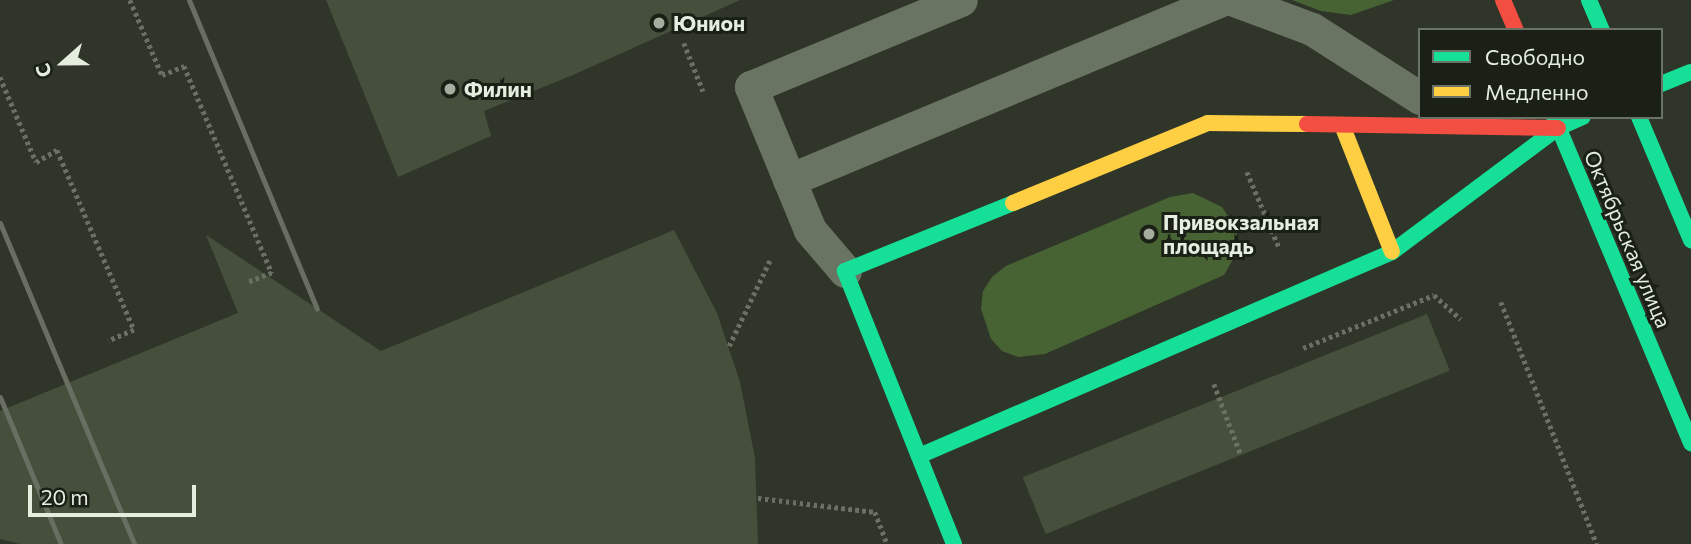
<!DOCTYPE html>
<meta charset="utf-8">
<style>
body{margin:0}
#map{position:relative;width:1691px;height:544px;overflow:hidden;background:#2f3629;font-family:Commissioner,sans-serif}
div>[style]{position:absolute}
.green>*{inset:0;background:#486333}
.building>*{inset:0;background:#454f3c;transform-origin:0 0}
.path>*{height:4.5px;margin-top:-2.25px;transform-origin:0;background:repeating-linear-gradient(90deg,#6a7164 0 3.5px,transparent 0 7px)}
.lane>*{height:33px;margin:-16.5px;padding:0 16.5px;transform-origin:16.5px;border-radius:16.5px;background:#6a7462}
.fast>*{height:16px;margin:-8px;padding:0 8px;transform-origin:8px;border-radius:8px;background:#16e098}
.slow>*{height:16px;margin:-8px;padding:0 8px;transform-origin:8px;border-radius:8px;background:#ffcf43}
.jam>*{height:16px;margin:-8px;padding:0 8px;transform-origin:8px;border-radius:8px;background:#f24e42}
.rail>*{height:5px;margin:-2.5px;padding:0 2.5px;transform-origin:2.5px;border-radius:2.5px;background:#686f62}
.dots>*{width:19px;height:19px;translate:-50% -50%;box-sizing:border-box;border:4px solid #1a2016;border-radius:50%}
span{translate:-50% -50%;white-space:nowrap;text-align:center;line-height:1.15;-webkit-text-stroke:6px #1a2016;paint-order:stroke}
.poi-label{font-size:21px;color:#e5eddf;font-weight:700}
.left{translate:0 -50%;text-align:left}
.street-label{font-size:21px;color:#e5eddf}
.legend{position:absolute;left:1418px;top:28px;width:245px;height:91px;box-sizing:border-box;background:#1a2016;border:2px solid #6b7266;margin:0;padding:9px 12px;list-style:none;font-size:21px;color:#e5eddf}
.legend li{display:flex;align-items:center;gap:14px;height:35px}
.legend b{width:35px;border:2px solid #6b7266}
.north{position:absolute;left:28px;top:28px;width:70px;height:70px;-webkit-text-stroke:5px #1a2016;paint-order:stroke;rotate:249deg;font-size:19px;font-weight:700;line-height:28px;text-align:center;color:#e5eddf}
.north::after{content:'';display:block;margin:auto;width:24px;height:32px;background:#e5eddf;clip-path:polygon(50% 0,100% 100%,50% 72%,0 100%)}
.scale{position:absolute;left:28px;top:485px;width:168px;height:32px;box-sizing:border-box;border:4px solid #e5eddf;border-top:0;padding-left:9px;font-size:21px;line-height:24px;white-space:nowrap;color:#e5eddf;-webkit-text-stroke:5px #1a2016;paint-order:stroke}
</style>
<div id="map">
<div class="green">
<i style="clip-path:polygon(1292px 0,1394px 0,1351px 15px,1321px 11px)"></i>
<i style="clip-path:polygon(1193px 193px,1222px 207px,1234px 225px,1238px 239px,1236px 254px,1224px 275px,1045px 354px,1018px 357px,1002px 351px,991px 339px,981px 309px,983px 291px,992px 277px,1006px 266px,1170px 197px)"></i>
</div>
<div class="building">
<i style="clip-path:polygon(326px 0,740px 0,573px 75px,484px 111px,491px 136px,398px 177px)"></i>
<i style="clip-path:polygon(674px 230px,717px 313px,740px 382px,755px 458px,758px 544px,20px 544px,0 539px,0 411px,238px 313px,206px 235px,381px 351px)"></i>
<i style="left:1427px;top:314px;width:61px;height:436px;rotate:68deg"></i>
</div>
<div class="path">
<i style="left:130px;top:0;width:82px;rotate:66.9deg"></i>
<i style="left:162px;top:75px;width:24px;rotate:-22deg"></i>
<i style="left:184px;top:66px;width:225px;rotate:67deg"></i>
<i style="left:272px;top:273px;width:28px;rotate:159deg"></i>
<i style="left:684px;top:43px;width:52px;rotate:68.4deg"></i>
<i style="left:0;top:77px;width:92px;rotate:67deg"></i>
<i style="left:36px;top:162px;width:24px;rotate:-30deg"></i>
<i style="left:57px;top:150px;width:196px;rotate:66.8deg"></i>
<i style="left:134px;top:330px;width:28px;rotate:157deg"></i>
<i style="left:1247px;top:172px;width:82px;rotate:66.9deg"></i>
<i style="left:1501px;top:302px;width:260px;rotate:68.4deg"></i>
<i style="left:729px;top:346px;width:98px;rotate:-64.5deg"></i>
<i style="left:1303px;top:348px;width:141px;rotate:-22deg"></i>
<i style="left:1434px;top:295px;width:36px;rotate:42deg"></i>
<i style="left:1214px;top:384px;width:76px;rotate:69.2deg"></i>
<i style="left:758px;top:498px;width:118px;rotate:6.8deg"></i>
<i style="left:875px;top:512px;width:34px;rotate:69deg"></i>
</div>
<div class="lane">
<i style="left:1234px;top:0;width:83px;rotate:20.4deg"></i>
<i style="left:1312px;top:29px;width:128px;rotate:32.6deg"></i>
<i style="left:789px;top:180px;width:469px;rotate:-22.6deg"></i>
<i style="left:845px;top:271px;width:54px;rotate:-130.5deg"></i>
<i style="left:810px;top:230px;width:155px;rotate:-112.4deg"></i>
<i style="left:751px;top:87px;width:227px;rotate:-22.5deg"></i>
</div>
<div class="fast">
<i style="left:1589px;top:0;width:33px;rotate:67deg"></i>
<i style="left:1661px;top:84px;width:32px;rotate:-22deg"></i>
<i style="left:1554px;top:117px;width:354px;rotate:67.2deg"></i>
<i style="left:1639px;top:117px;width:134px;rotate:67.1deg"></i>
<i style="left:919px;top:456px;width:515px;rotate:-23.33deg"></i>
<i style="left:1392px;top:252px;width:207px;rotate:-36.8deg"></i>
<i style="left:1558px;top:128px;width:27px;rotate:-24deg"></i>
<i style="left:954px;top:544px;width:294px;rotate:-111.8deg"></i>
<i style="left:845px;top:271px;width:181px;rotate:-22deg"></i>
</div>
<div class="slow">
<i style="left:1342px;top:125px;width:136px;rotate:68.5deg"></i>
<i style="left:1013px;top:203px;width:211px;rotate:-22.3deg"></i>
<i style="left:1208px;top:123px;width:99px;rotate:0.6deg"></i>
</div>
<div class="jam">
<i style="left:1503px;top:0;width:33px;rotate:67deg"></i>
<i style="left:1307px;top:124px;width:251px;rotate:0.9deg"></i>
</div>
<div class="rail">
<i style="left:189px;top:0;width:334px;rotate:67.5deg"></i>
<i style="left:0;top:223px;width:348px;rotate:67.3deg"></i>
<i style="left:0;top:397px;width:159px;rotate:67.5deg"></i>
</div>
<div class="dots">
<i style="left:659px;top:23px;background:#a5ad9f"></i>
<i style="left:450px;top:89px;background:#a5ad9f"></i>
<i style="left:1149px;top:234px;background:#a5ad9f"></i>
</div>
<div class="poi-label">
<span class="left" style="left:673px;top:23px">Юнион</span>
<span class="left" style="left:464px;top:89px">Филин</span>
<span class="left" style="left:1163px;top:234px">Привокзальная<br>площадь</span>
</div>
<div class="street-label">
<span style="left:1628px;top:239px;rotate:67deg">Октябрьская улица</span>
</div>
<ul class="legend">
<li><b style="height:9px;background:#16e098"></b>Свободно</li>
<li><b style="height:9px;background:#ffcf43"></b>Медленно</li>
</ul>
<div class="north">С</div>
<div class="scale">20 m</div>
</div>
